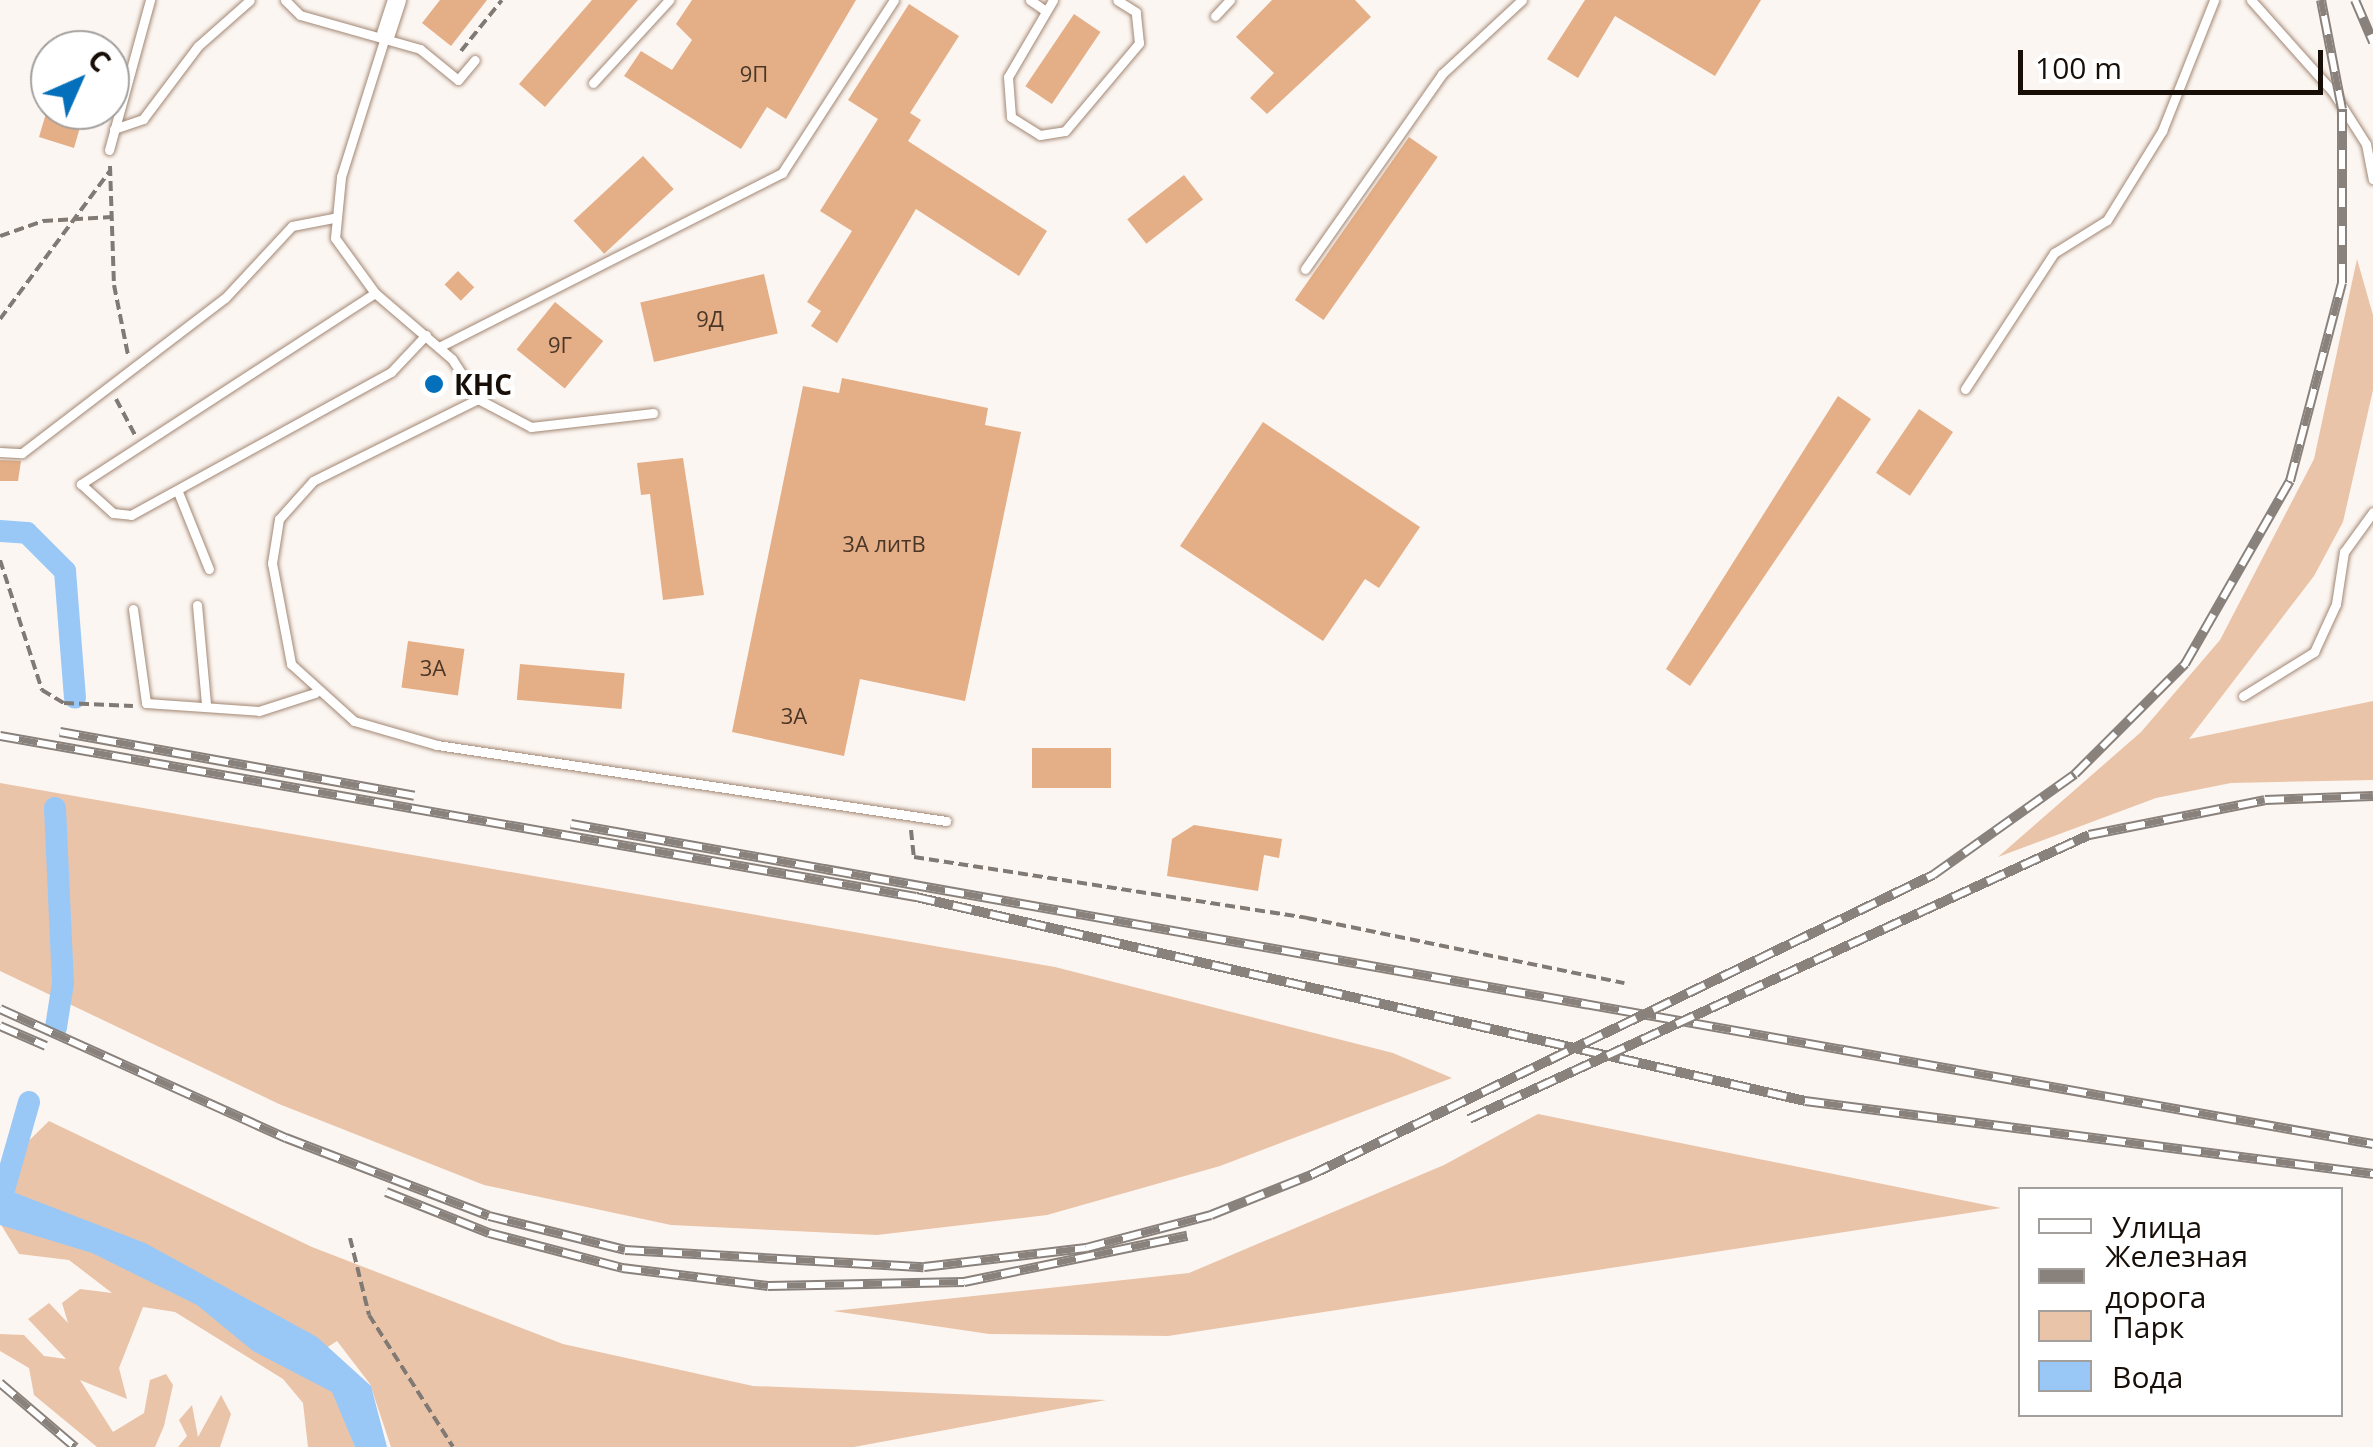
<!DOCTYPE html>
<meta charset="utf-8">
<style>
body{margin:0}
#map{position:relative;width:2373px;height:1447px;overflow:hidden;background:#fcf6f2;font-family:"Open Sans",sans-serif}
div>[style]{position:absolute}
.green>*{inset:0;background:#eac4a9}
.water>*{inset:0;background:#99c8f7}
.canal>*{height:22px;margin:-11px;padding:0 11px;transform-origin:11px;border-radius:11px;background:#99c8f7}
.building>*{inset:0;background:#e4ae86;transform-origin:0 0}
.round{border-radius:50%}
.path>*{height:4px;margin-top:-2px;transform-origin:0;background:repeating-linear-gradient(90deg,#817973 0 10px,transparent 0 15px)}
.roads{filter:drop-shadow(0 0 2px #a28773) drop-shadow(0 0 2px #a28773)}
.lane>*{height:9px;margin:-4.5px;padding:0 4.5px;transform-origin:4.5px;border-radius:4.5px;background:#fff}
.street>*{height:18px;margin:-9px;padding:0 9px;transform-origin:9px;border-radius:9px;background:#fff}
.rail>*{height:10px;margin-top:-5px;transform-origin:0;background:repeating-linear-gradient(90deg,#fff 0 19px,#89817c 0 38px);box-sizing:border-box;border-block:2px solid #89817c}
.dots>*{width:28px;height:28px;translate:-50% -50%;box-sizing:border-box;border:5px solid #fff;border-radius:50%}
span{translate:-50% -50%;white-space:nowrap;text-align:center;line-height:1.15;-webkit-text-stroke:8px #fff;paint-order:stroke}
.number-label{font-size:22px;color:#4a3627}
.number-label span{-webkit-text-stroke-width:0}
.poi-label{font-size:28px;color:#170e07;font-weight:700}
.left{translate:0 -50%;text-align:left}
.legend{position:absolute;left:2018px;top:1187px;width:325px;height:230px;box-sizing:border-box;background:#fff;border:2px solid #a29f9c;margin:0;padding:12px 18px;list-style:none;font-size:30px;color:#170e07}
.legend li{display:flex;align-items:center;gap:20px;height:50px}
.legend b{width:50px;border:2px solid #a29f9c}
.north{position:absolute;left:30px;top:30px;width:100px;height:100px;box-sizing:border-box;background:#fff;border:2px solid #a29f9c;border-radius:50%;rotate:45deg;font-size:28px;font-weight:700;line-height:40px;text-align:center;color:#170e07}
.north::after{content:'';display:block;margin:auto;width:35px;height:45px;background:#046fba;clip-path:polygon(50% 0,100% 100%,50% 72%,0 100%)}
.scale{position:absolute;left:2018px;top:50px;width:305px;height:45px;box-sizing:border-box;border:5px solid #170e07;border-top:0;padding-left:12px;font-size:30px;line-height:35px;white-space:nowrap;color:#170e07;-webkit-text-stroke:8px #fff;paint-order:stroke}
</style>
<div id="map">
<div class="green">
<i style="clip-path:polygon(2357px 259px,2373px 315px,2373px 390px,2343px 522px,2314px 576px,2189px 739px,2373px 701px,2373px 780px,2231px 783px,2156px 798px,1998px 857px,2141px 732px,2220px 640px,2314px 459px)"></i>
<i style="clip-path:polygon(0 783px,1055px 967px,1393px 1053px,1452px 1078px,1220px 1166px,1047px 1215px,877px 1235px,671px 1225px,484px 1185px,279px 1104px,0 971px)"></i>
<i style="clip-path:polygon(1538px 1114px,2001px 1208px,1168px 1336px,989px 1334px,833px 1311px,1189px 1273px,1444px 1165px)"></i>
<i style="clip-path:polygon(49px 1121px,312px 1247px,563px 1344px,753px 1386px,1106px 1400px,854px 1447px,391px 1447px,370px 1384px,337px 1341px,320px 1352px,355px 1447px,308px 1447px,303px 1403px,283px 1379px,175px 1312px,143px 1307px,119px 1368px,127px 1399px,80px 1380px,113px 1432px,144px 1413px,150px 1380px,166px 1374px,173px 1385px,164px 1426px,155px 1447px,97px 1447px,34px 1395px,29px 1368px,0 1351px,0 1334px,24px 1335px,44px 1356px,66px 1359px,28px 1319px,49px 1303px,68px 1323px,62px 1303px,80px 1289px,112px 1293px,69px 1260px,19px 1254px,0 1223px,0 1169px)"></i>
<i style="clip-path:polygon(221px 1395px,231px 1414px,220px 1447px,178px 1447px,187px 1436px,179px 1420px,192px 1405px,198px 1437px)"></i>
</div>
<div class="water">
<i style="clip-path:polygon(0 1187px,145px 1243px,317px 1337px,371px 1386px,387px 1447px,355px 1447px,332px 1392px,253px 1351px,197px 1305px,92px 1253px,0 1225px)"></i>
</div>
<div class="canal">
<i style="left:0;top:531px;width:27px;rotate:4deg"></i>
<i style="left:27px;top:533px;width:54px;rotate:45deg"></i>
<i style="left:65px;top:571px;width:127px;rotate:85.5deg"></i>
<i style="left:55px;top:808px;width:175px;rotate:87.4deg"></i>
<i style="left:63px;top:983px;width:45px;rotate:99deg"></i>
<i style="left:0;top:1204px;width:106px;rotate:-74.1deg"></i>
</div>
<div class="building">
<i style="clip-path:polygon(440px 0,487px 0,451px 46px,422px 23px)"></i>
<i style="clip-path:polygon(592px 0,638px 0,545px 107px,519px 84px)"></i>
<i style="clip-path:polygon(692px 0,856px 0,786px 119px,767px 107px,741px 149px,624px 76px,641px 51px,672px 70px,692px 40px,676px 24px)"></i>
<i style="clip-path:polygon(1272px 0,1355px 0,1371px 17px,1267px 114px,1250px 98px,1274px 73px,1236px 37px)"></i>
<i style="clip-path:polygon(1585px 0,1761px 0,1715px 76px,1615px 16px,1578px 78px,1547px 59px)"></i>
<i style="clip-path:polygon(909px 4px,959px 36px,910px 113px,921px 120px,908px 141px,1047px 231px,1019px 276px,916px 209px,837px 343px,811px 326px,821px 311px,807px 302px,852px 231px,820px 211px,878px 119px,848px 100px)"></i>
<i style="left:1074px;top:14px;width:32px;height:87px;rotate:34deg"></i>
<i style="clip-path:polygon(47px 110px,85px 110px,74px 148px,39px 137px)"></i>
<i style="left:1409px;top:137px;width:35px;height:199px;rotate:35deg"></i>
<i style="left:643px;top:156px;width:45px;height:95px;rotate:47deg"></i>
<i style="left:1184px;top:175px;width:31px;height:72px;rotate:52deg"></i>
<i style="left:458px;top:271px;width:23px;height:19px;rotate:45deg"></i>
<i style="left:764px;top:274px;width:61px;height:127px;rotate:77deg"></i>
<i style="left:555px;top:302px;width:62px;height:61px;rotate:39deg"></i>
<i class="round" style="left:422px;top:372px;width:24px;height:24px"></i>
<i style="clip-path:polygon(842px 378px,988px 408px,985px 425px,1021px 432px,965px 701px,860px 679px,844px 756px,732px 732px,803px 386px,839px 393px)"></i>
<i style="clip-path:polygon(1838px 396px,1871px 419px,1690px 686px,1666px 669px)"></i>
<i style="left:1919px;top:409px;width:41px;height:77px;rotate:34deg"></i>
<i style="clip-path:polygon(1263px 422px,1420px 527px,1379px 588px,1365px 579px,1323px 641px,1180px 546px)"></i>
<i style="clip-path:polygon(683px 458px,704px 595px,663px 600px,650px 494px,641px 495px,637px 463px)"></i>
<i style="clip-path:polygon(0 460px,21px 461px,18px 481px,0 481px)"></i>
<i style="left:408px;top:641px;width:57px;height:47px;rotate:8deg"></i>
<i style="left:520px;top:664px;width:105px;height:36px;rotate:5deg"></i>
<i style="left:1111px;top:748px;width:40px;height:79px;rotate:90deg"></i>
<i style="clip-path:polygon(1194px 825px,1282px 839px,1279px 858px,1264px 855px,1258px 891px,1167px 876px,1172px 839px)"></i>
</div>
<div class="path">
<i style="left:461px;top:51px;width:65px;rotate:-51.2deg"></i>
<i style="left:110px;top:166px;width:119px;rotate:88.1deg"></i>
<i style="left:114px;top:285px;width:71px;rotate:78.7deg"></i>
<i style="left:0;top:236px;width:46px;rotate:-19.2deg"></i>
<i style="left:43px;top:221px;width:69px;rotate:-3.3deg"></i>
<i style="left:0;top:319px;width:184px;rotate:-53.4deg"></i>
<i style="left:116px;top:399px;width:41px;rotate:62.2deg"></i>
<i style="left:0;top:560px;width:137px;rotate:72.1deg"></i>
<i style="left:42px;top:690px;width:26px;rotate:31deg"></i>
<i style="left:64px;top:703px;width:69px;rotate:2.5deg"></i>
<i style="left:911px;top:830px;width:27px;rotate:84deg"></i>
<i style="left:914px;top:857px;width:398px;rotate:8.8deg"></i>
<i style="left:1307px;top:918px;width:324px;rotate:11.6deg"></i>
<i style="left:350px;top:1238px;width:79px;rotate:76.1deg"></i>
<i style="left:369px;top:1315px;width:156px;rotate:57.5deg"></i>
</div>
<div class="roads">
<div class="lane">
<i style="left:285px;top:0;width:21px;rotate:45deg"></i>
<i style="left:300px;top:15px;width:125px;rotate:15.8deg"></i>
<i style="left:420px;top:49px;width:49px;rotate:39.2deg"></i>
<i style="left:458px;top:80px;width:26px;rotate:-50deg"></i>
<i style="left:1030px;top:0;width:19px;rotate:35deg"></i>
<i style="left:1053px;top:0;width:89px;rotate:120.3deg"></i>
<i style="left:1008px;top:77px;width:40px;rotate:85.7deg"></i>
<i style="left:1011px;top:117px;width:34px;rotate:32deg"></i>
<i style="left:1040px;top:135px;width:25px;rotate:-9deg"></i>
<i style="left:1065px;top:131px;width:115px;rotate:-49.9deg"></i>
<i style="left:1139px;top:43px;width:31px;rotate:-96deg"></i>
<i style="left:1136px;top:12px;width:22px;rotate:-148deg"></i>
<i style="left:2251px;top:0;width:123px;rotate:48.3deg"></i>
<i style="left:2333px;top:92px;width:62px;rotate:57.6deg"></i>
<i style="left:2366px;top:144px;width:36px;rotate:79deg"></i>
<i style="left:1215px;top:16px;width:22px;rotate:-47deg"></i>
<i style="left:386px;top:34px;width:150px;rotate:107.5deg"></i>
<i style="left:341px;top:177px;width:61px;rotate:95.6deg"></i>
<i style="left:335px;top:238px;width:68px;rotate:54deg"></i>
<i style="left:375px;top:293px;width:101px;rotate:40.6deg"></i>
<i style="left:452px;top:359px;width:48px;rotate:57deg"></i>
<i style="left:478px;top:399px;width:184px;rotate:153.6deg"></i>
<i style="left:313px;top:481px;width:51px;rotate:131.8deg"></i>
<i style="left:279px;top:519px;width:45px;rotate:99deg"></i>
<i style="left:272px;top:563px;width:103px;rotate:79.3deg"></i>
<i style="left:291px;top:664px;width:85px;rotate:42.1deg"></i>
<i style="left:354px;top:721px;width:86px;rotate:16.1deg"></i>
<i style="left:437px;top:745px;width:515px;rotate:8.49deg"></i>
<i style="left:593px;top:83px;width:113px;rotate:-47.5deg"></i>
<i style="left:114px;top:129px;width:31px;rotate:-19deg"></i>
<i style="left:143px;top:119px;width:91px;rotate:-53deg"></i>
<i style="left:198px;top:46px;width:69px;rotate:-41.5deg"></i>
<i style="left:109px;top:150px;width:156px;rotate:-74.7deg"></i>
<i style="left:1305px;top:269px;width:238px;rotate:-54.9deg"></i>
<i style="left:1442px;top:74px;width:109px;rotate:-42.8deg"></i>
<i style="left:375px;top:293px;width:351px;rotate:147deg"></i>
<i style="left:81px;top:484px;width:43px;rotate:42.2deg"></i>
<i style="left:113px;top:513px;width:18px;rotate:6deg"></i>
<i style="left:131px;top:515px;width:297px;rotate:-28.8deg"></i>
<i style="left:391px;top:372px;width:51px;rotate:-46.6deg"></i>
<i style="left:439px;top:347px;width:385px;rotate:-26.9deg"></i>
<i style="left:782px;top:173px;width:206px;rotate:-57.1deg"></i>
<i style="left:1965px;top:389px;width:163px;rotate:-56.8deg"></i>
<i style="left:2054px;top:253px;width:62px;rotate:-31.9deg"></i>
<i style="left:2107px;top:220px;width:105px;rotate:-58.3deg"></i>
<i style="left:2162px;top:131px;width:141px;rotate:-68.3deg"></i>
<i style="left:478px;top:399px;width:60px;rotate:27.8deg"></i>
<i style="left:531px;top:427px;width:123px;rotate:-6.5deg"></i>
<i style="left:0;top:452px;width:22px;rotate:3deg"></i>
<i style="left:22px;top:453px;width:255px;rotate:-37.4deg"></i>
<i style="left:225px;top:298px;width:98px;rotate:-47.1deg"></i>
<i style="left:292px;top:226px;width:42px;rotate:-11deg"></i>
<i style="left:178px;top:492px;width:83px;rotate:68.1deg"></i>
<i style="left:197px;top:605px;width:99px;rotate:84.8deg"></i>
<i style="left:133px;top:609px;width:95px;rotate:82.1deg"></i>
<i style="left:146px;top:703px;width:113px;rotate:4deg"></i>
<i style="left:259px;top:711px;width:59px;rotate:-17.8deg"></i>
<i style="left:2243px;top:696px;width:84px;rotate:-31.8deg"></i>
<i style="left:2314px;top:652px;width:53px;rotate:-65.4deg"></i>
<i style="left:2336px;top:604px;width:53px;rotate:-81.3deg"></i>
<i style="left:2344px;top:552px;width:49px;rotate:-54.1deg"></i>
</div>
<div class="street">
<i style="left:386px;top:34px;width:36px;rotate:-72deg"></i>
</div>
</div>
<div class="rail">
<i style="left:2355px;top:0;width:46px;rotate:66.8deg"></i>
<i style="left:60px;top:732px;width:360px;rotate:10.2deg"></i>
<i style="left:0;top:736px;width:930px;rotate:9.97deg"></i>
<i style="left:916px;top:897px;width:912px;rotate:12.92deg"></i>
<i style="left:1805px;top:1101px;width:573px;rotate:7.32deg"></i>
<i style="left:571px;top:824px;width:1830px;rotate:10.07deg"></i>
<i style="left:0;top:1009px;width:314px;rotate:24.3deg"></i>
<i style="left:286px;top:1138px;width:217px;rotate:21deg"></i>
<i style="left:489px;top:1216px;width:140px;rotate:14deg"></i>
<i style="left:625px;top:1250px;width:299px;rotate:3.3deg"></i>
<i style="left:924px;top:1267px;width:163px;rotate:-6.7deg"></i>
<i style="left:1086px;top:1248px;width:129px;rotate:-14.8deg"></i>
<i style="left:1211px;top:1215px;width:108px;rotate:-21.8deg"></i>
<i style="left:1311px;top:1175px;width:691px;rotate:-25.75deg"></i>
<i style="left:1933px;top:875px;width:174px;rotate:-35.4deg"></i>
<i style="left:2075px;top:774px;width:156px;rotate:-45deg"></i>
<i style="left:2185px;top:664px;width:211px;rotate:-60.2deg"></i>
<i style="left:2290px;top:481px;width:205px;rotate:-75.3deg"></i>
<i style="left:2342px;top:283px;width:174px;rotate:-90deg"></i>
<i style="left:2342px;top:109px;width:111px;rotate:-100.9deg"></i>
<i style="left:0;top:1026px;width:50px;rotate:23.5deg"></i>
<i style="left:1469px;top:1119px;width:682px;rotate:-24.61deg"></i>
<i style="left:2089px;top:835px;width:179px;rotate:-11.2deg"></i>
<i style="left:2265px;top:800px;width:108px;rotate:-2.1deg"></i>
<i style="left:386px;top:1192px;width:111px;rotate:21.7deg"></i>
<i style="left:489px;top:1233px;width:138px;rotate:14.7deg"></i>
<i style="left:622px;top:1268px;width:147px;rotate:7deg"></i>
<i style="left:768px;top:1286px;width:196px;rotate:-1.2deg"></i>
<i style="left:964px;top:1282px;width:228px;rotate:-11.7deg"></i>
<i style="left:0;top:1383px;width:99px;rotate:40.5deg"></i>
</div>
<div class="dots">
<i style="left:434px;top:384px;background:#046fba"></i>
</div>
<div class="number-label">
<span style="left:754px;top:74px">9П</span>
<span style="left:710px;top:319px">9Д</span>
<span style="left:560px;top:345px">9Г</span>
<span style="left:884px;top:544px">3А литВ</span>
<span style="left:433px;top:668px">3А</span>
<span style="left:794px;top:716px">3А</span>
</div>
<div class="poi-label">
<span class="left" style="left:454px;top:384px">КНС</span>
</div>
<ul class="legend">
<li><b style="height:12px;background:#fff"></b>Улица</li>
<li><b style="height:12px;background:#89817c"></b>Железная дорога</li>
<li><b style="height:28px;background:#eac4a9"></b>Парк</li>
<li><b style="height:28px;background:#99c8f7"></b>Вода</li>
</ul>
<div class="north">С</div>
<div class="scale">100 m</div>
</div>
